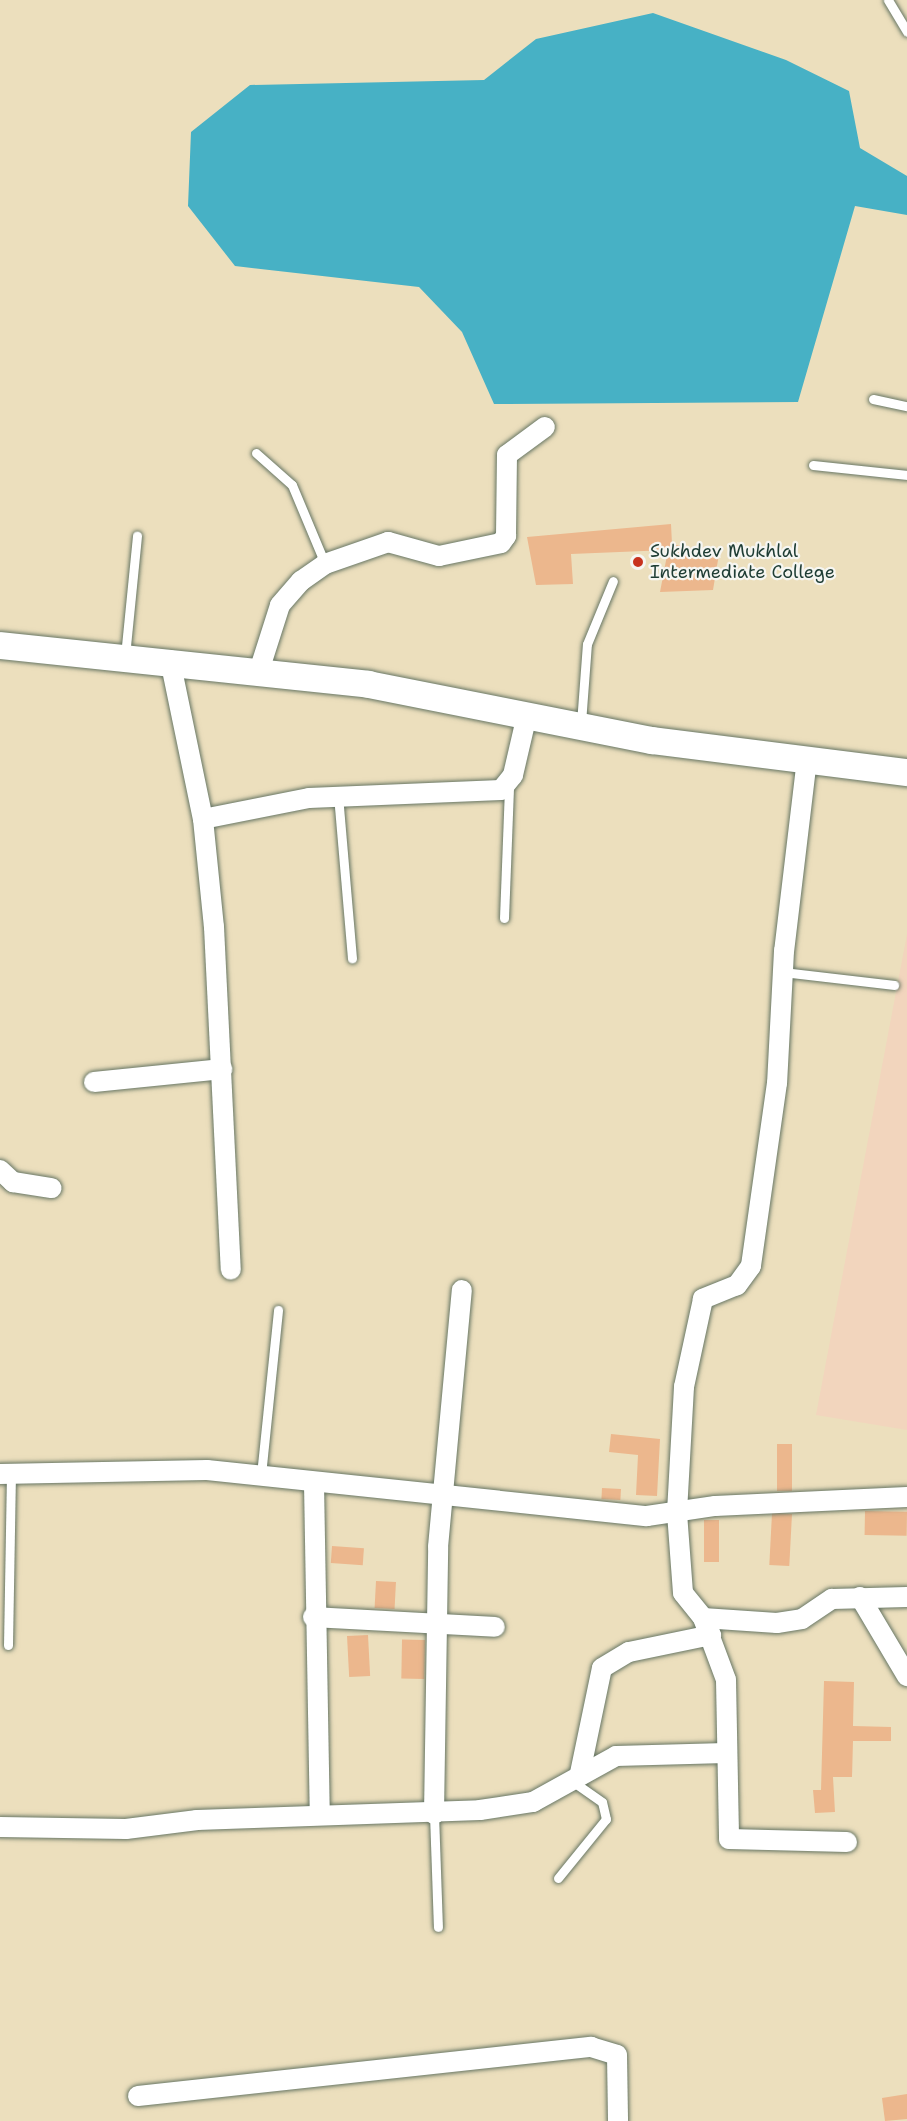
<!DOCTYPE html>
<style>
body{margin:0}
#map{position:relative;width:907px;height:2121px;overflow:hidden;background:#ecdfbd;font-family:"Shantell Sans",sans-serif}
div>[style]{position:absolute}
.built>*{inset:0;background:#f2d5bd}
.water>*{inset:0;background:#47b1c5}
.building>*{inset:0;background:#ecb78d;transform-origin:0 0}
.roads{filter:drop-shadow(0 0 2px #677664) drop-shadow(0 0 2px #677664)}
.lane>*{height:9px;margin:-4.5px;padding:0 4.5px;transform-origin:4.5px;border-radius:4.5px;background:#fff}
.street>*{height:20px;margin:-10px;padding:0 10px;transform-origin:10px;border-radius:10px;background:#fff}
.secondary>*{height:27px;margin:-13.5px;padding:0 13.5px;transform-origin:13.5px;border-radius:13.5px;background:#fff}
.dots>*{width:16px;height:16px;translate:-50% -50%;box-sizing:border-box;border:3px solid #f6f6f2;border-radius:50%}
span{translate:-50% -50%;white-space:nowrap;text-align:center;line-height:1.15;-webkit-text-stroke:4.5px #f6f6f2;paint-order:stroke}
.poi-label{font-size:18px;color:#1f3d34}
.left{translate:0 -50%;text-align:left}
</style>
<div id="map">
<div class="built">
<i style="clip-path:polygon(907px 934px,907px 1430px,816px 1415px)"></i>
</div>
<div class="water">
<i style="clip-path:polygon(653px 13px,786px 60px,849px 91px,860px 148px,907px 176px,907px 215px,855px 206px,798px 402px,494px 404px,462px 332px,419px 287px,235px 266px,188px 206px,191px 132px,250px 85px,484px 80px,536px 39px)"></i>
</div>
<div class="building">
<i style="clip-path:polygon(671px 524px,672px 544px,719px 554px,713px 590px,660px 592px,668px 550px,571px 554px,573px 584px,536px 585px,527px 537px)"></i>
<i style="clip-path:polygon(611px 1434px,660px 1439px,657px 1496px,636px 1495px,638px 1455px,609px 1452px)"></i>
<i style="left:777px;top:1444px;width:15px;height:47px"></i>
<i style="left:602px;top:1488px;width:19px;height:11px;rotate:3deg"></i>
<i style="left:865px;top:1511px;width:42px;height:24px;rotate:1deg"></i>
<i style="left:792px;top:1514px;width:52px;height:20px;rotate:93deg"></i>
<i style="left:704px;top:1520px;width:15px;height:42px"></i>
<i style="left:332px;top:1546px;width:32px;height:17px;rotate:4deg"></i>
<i style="left:376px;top:1581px;width:20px;height:27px;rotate:3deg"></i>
<i style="left:368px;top:1635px;width:41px;height:21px;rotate:87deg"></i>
<i style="left:425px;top:1640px;width:39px;height:23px;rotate:91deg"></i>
<i style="clip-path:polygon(824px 1681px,854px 1682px,853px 1726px,891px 1727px,891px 1741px,853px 1741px,852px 1777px,833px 1777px,835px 1812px,815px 1813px,813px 1790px,821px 1790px)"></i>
<i style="clip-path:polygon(907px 2094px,907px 2119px,885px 2121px,882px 2098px)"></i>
</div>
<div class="roads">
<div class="lane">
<i style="left:888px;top:0;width:37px;rotate:59deg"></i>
<i style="left:873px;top:399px;width:35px;rotate:12deg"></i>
<i style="left:256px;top:453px;width:48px;rotate:41.6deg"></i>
<i style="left:292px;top:485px;width:86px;rotate:67.3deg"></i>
<i style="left:813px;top:465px;width:95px;rotate:6.1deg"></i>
<i style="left:125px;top:656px;width:121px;rotate:-84.3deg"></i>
<i style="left:581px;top:723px;width:79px;rotate:-85.7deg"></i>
<i style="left:587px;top:644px;width:68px;rotate:-67.6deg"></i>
<i style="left:338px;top:795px;width:164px;rotate:85.1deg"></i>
<i style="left:504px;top:918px;width:133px;rotate:-87.8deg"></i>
<i style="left:783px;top:972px;width:112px;rotate:6.7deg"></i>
<i style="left:261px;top:1475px;width:166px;rotate:-84.1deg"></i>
<i style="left:8px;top:1645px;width:172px;rotate:-89deg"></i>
<i style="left:434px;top:1814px;width:113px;rotate:88deg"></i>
<i style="left:558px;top:1878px;width:76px;rotate:-50.9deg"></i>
<i style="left:606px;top:1819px;width:17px;rotate:-103deg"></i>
<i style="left:602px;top:1802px;width:37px;rotate:-145deg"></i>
</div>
<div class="street">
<i style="left:170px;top:660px;width:162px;rotate:78.3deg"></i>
<i style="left:203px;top:819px;width:109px;rotate:84.2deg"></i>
<i style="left:214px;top:927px;width:343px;rotate:87.2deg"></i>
<i style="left:259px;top:671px;width:69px;rotate:-72.3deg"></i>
<i style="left:280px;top:605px;width:32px;rotate:-49deg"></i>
<i style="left:301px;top:581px;width:29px;rotate:-35deg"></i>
<i style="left:325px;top:564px;width:67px;rotate:-19.2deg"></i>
<i style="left:388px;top:542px;width:53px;rotate:15.4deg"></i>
<i style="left:439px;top:556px;width:63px;rotate:-11.8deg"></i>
<i style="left:501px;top:543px;width:9px;rotate:-54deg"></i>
<i style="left:506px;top:536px;width:81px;rotate:-89.3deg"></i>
<i style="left:507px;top:455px;width:47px;rotate:-36.4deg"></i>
<i style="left:807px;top:759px;width:193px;rotate:96.8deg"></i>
<i style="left:784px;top:951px;width:132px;rotate:93deg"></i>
<i style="left:777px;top:1083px;width:185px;rotate:98.1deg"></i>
<i style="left:751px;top:1266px;width:24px;rotate:126deg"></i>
<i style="left:737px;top:1285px;width:37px;rotate:158deg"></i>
<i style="left:703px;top:1299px;width:90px;rotate:102.2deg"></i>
<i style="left:684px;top:1387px;width:126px;rotate:93.2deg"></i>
<i style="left:677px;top:1513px;width:80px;rotate:85.7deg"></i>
<i style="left:683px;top:1593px;width:32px;rotate:51deg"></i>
<i style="left:703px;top:1618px;width:74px;rotate:3.9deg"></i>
<i style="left:777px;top:1623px;width:25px;rotate:-9deg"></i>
<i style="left:802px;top:1619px;width:36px;rotate:-34deg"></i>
<i style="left:832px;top:1599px;width:75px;rotate:-1.5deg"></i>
<i style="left:203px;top:819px;width:108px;rotate:-11.2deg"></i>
<i style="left:309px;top:798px;width:192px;rotate:-2.4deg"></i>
<i style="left:501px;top:790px;width:19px;rotate:-51deg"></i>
<i style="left:513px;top:775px;width:62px;rotate:-76.9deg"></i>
<i style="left:94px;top:1082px;width:129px;rotate:-5.8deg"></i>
<i style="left:0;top:1170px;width:18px;rotate:43deg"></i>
<i style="left:13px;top:1182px;width:39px;rotate:9deg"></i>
<i style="left:0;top:1474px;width:207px;rotate:-1.1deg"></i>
<i style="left:207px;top:1470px;width:442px;rotate:6deg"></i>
<i style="left:647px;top:1516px;width:69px;rotate:-8.4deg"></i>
<i style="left:715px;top:1506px;width:192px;rotate:-2.7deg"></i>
<i style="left:314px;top:1483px;width:331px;rotate:89deg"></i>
<i style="left:860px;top:1597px;width:92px;rotate:59.3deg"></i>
<i style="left:313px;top:1617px;width:182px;rotate:3.1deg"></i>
<i style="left:703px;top:1618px;width:66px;rotate:69.6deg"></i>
<i style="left:726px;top:1680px;width:159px;rotate:88.9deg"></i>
<i style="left:729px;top:1839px;width:118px;rotate:1.5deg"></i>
<i style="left:580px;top:1773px;width:107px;rotate:-78.2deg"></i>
<i style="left:602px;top:1668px;width:31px;rotate:-31deg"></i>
<i style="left:629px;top:1652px;width:84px;rotate:-11.7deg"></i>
<i style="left:434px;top:1814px;width:267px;rotate:-89.1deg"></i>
<i style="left:438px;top:1547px;width:258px;rotate:-84.7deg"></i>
<i style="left:0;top:1827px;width:126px;rotate:0.9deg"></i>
<i style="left:126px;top:1829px;width:72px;rotate:-7.2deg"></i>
<i style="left:197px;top:1820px;width:283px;rotate:-2deg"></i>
<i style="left:480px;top:1810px;width:54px;rotate:-8.6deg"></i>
<i style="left:533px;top:1802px;width:95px;rotate:-29deg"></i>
<i style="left:616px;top:1756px;width:110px;rotate:-1.6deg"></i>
<i style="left:138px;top:2096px;width:456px;rotate:-6.2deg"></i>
<i style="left:591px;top:2047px;width:27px;rotate:17deg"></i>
<i style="left:617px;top:2055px;width:66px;rotate:89.1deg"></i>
</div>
<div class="secondary">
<i style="left:0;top:645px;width:370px;rotate:6deg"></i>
<i style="left:368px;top:684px;width:289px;rotate:11.2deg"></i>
<i style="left:652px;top:740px;width:257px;rotate:7.2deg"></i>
</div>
</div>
<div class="dots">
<i style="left:638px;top:562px;background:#c8321e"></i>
</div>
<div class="poi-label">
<span class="left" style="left:650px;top:562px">Sukhdev Mukhlal<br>Intermediate College</span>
</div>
</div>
